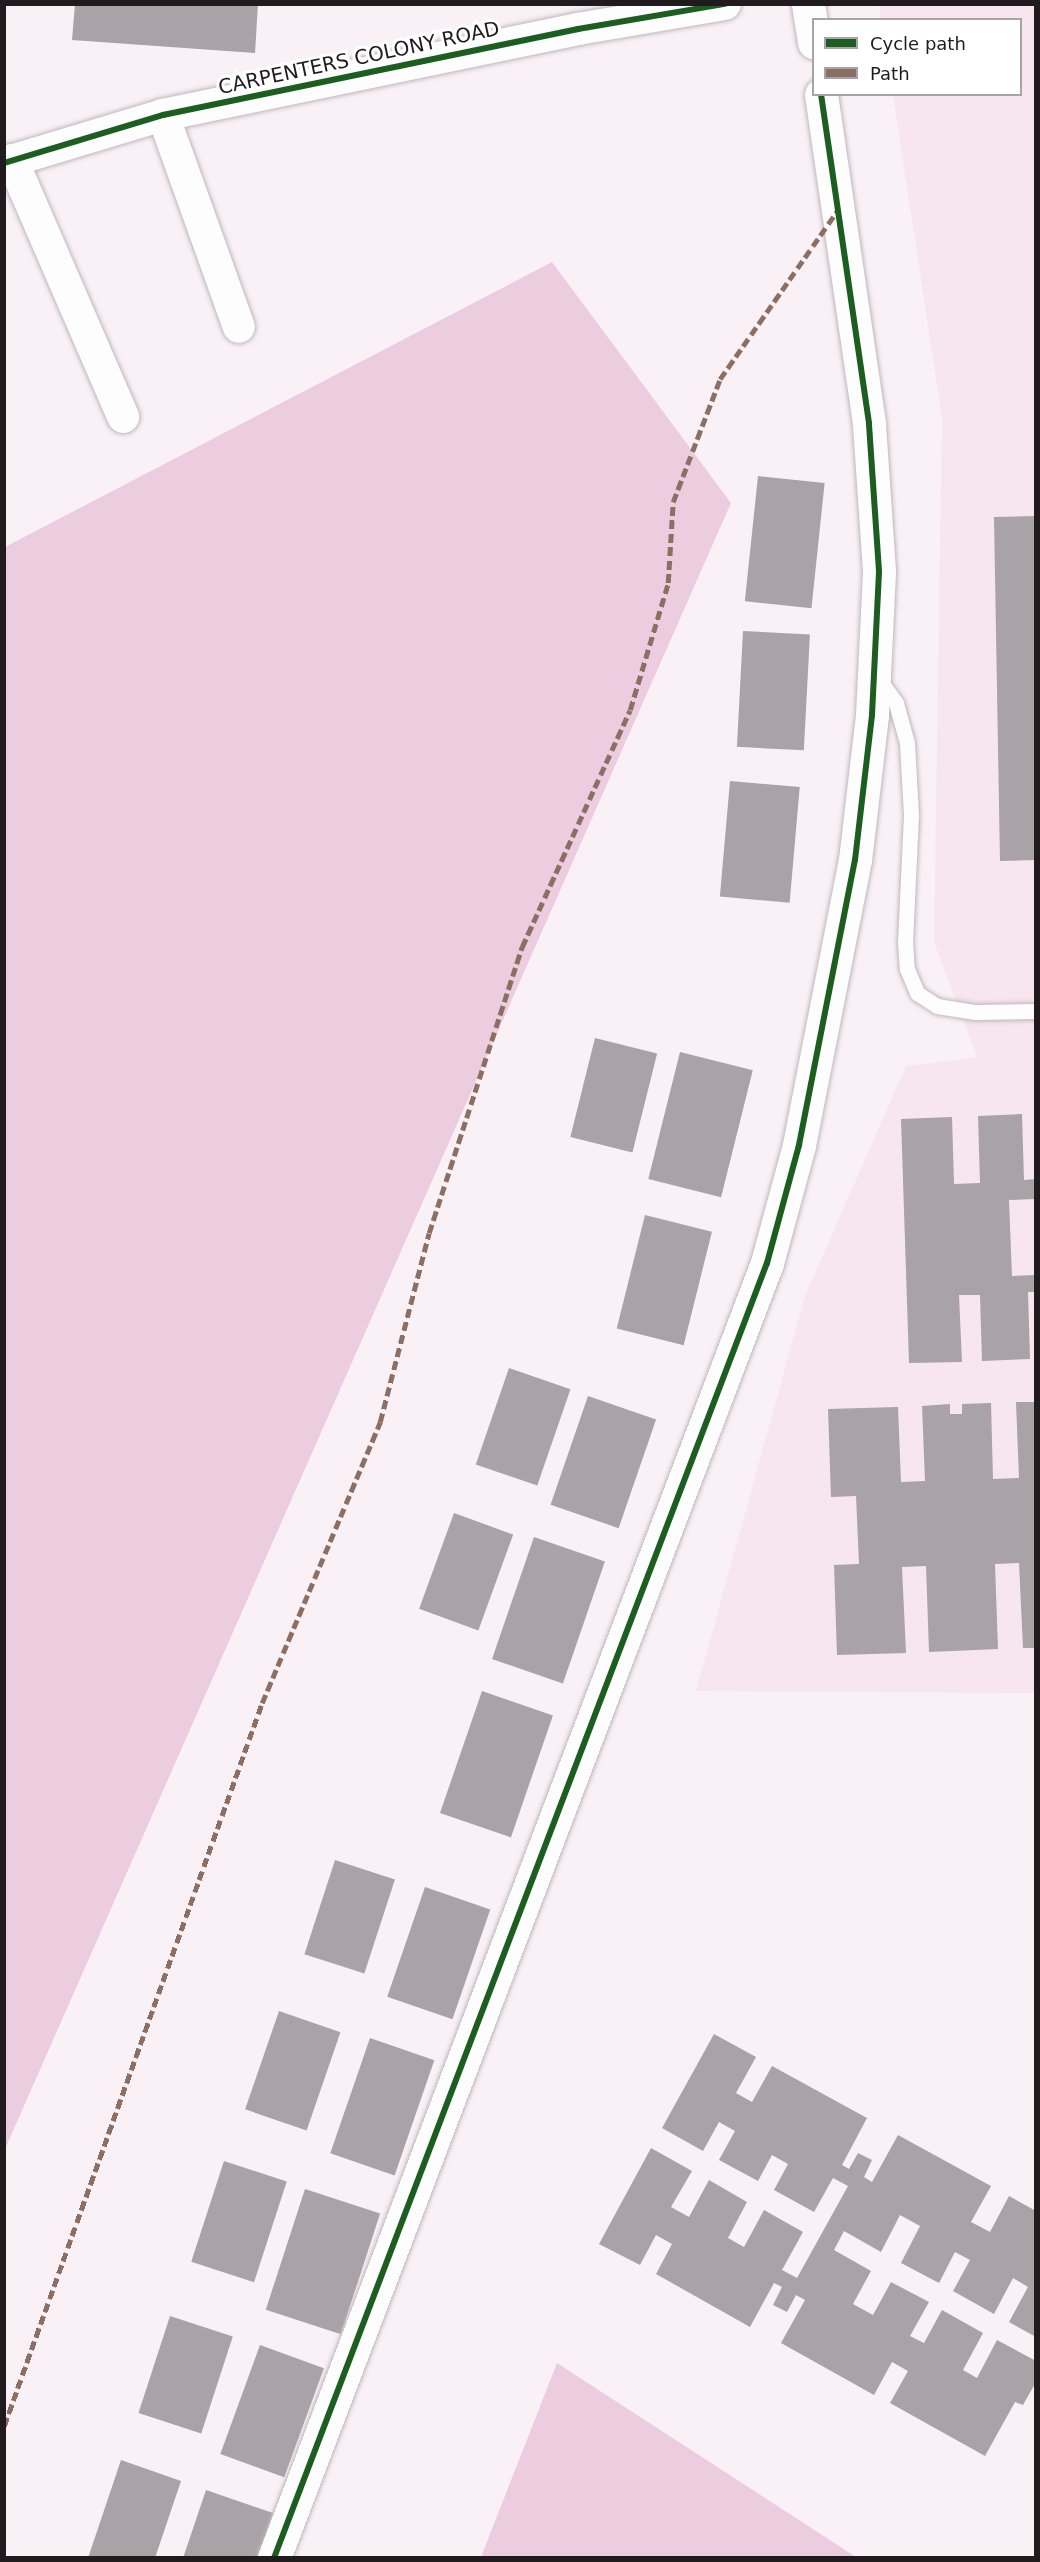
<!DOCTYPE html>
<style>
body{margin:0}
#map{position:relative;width:1040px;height:2562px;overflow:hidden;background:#faf1f6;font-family:"DejaVu Sans",sans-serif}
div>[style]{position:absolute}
.built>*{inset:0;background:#f7e5ef}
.green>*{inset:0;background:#eccde0}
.building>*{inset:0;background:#a9a2a6;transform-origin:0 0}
.roads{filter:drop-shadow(0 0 2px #bfb7bc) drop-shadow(0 0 2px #bfb7bc)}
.service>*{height:15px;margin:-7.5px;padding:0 7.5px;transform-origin:7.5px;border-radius:7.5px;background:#fefdfe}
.minor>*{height:32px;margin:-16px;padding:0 16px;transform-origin:16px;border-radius:16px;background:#fefdfe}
.tertiary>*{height:33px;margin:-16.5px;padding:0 16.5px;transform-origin:16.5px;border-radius:16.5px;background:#fefdfe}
.quiet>*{height:4.5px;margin-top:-2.25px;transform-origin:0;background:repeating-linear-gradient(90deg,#8d6e63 0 9px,transparent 0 13.5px)}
.cycleway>*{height:6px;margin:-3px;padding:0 3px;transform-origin:3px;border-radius:3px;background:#1b5e20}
span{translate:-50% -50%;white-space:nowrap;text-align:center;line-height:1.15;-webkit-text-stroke:6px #fff;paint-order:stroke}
.street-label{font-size:20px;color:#211b1e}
.frame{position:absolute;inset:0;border:6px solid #211b1e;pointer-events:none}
.legend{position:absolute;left:812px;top:18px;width:210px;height:78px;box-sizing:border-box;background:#fff;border:2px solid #a6a4a5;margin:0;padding:8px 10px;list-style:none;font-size:18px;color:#211b1e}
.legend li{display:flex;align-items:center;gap:12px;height:30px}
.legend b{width:30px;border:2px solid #a6a4a5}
</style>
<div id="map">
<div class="built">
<i style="clip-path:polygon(879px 5px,1035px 5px,1035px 1693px,696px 1691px,805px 1296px,906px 1066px,977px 1057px,934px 942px,942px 418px,893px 95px,1020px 94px,1020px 20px,881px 19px)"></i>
</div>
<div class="green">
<i style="clip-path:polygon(552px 262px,731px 503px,5px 2149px,5px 547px)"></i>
<i style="clip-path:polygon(557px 2363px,856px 2557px,481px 2557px)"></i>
</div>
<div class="building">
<i style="clip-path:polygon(75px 4px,258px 4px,255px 53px,72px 40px)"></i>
<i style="left:758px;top:476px;width:67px;height:126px;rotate:6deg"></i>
<i style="clip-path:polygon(1036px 516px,1036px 860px,1000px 861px,994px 517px)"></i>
<i style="left:743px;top:631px;width:67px;height:116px;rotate:3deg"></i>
<i style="left:730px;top:781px;width:70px;height:116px;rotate:5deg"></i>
<i style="left:595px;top:1038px;width:64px;height:102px;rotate:14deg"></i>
<i style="left:680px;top:1052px;width:75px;height:131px;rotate:14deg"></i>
<i style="clip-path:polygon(1022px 1114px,1024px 1180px,1036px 1179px,1036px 1199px,1009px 1200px,1012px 1276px,1036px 1275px,1036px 1292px,1028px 1292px,1030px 1359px,982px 1361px,980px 1295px,959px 1295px,962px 1362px,909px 1363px,901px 1119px,952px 1117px,954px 1184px,980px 1183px,978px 1116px)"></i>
<i style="left:645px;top:1215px;width:69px;height:117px;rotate:14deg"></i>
<i style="left:509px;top:1368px;width:65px;height:102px;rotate:19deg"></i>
<i style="left:588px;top:1396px;width:72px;height:115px;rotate:19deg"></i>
<i style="clip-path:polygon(1016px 1402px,1036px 1402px,1036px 1648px,1023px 1648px,1019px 1563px,995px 1564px,998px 1649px,929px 1652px,926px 1566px,902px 1567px,906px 1653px,837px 1655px,834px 1565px,859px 1564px,856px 1496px,831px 1497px,828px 1409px,898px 1407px,901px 1482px,925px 1481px,922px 1406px,950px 1404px,950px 1414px,962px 1414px,962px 1404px,991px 1403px,993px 1479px,1019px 1478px)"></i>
<i style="left:454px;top:1513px;width:63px;height:102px;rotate:20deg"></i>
<i style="left:534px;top:1537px;width:75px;height:129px;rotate:19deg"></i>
<i style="left:482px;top:1691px;width:75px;height:129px;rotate:19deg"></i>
<i style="left:335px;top:1860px;width:63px;height:99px;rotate:18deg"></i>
<i style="left:425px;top:1887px;width:69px;height:116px;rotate:19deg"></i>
<i style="left:279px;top:2011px;width:65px;height:104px;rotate:19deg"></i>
<i style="clip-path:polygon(714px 2034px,756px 2057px,736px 2093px,752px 2102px,772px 2066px,867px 2118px,842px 2165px,849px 2169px,858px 2153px,872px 2160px,864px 2177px,872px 2182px,898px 2135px,991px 2186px,971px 2222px,990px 2232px,1009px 2196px,1036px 2211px,1036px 2337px,1009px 2322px,1028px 2287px,1013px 2278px,994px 2314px,953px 2291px,970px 2260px,955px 2252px,939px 2283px,901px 2263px,920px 2226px,900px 2215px,881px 2252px,844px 2231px,834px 2250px,871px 2271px,853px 2304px,873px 2315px,891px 2282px,929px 2302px,910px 2336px,924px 2343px,942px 2310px,983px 2333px,963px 2370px,977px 2378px,997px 2340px,1036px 2361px,1036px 2382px,1023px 2405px,1015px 2402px,985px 2456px,890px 2403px,908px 2371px,892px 2362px,874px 2395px,781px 2343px,805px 2300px,796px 2295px,787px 2312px,773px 2305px,782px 2287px,774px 2283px,750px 2327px,656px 2274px,672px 2244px,656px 2235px,640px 2265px,599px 2244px,651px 2148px,692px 2171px,671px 2207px,689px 2217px,709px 2180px,747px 2202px,728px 2238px,744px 2247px,764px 2210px,803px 2232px,782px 2270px,797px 2278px,848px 2186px,833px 2178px,814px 2212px,774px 2190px,788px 2164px,772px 2155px,758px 2181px,719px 2160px,735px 2131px,719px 2122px,703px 2151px,662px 2128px)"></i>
<i style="left:370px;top:2038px;width:68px;height:122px;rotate:19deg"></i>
<i style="left:224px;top:2161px;width:66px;height:106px;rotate:18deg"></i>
<i style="left:305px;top:2189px;width:79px;height:127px;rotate:18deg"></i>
<i style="left:170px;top:2316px;width:66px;height:102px;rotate:18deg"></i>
<i style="left:260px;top:2345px;width:68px;height:116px;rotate:20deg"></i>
<i style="clip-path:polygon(121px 2460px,181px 2481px,155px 2558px,88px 2558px)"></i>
<i style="clip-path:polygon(206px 2490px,273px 2513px,257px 2558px,183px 2558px)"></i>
</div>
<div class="roads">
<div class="service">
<i style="left:878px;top:678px;width:31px;rotate:54deg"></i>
<i style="left:896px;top:703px;width:41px;rotate:74.6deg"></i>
<i style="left:907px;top:743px;width:72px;rotate:86.8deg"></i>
<i style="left:911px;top:815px;width:127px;rotate:92.7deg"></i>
<i style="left:905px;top:942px;width:27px;rotate:86deg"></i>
<i style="left:907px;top:969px;width:26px;rotate:67deg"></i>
<i style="left:917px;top:993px;width:24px;rotate:33deg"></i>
<i style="left:937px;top:1006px;width:39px;rotate:9deg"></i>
<i style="left:976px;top:1012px;width:60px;rotate:-1deg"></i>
</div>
<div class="minor">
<i style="left:163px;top:115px;width:225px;rotate:70.3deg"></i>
<i style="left:12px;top:160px;width:280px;rotate:66.6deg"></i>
<i style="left:4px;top:163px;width:166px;rotate:-16.8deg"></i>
<i style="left:163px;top:115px;width:424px;rotate:-11.7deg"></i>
<i style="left:578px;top:29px;width:149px;rotate:-9.7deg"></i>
</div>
<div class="tertiary">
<i style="left:808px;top:4px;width:39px;rotate:81deg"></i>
<i style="left:274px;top:2558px;width:1386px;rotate:-69.16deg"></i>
<i style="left:767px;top:1263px;width:122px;rotate:-74.8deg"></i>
<i style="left:799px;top:1145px;width:290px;rotate:-78.9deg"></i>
<i style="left:855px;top:860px;width:146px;rotate:-83.3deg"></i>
<i style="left:872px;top:715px;width:144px;rotate:-87.2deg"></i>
<i style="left:879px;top:571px;width:148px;rotate:-93.9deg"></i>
<i style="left:869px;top:423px;width:332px;rotate:-98.3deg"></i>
</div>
</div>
<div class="quiet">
<i style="left:4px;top:2426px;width:768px;rotate:-70.36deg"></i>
<i style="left:262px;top:1703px;width:305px;rotate:-67.2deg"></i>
<i style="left:380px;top:1422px;width:195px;rotate:-75.5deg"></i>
<i style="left:429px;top:1233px;width:301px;rotate:-72deg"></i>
<i style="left:522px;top:947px;width:260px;rotate:-65.5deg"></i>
<i style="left:630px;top:710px;width:133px;rotate:-73.3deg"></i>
<i style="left:668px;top:583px;width:81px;rotate:-86.5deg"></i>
<i style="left:673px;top:502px;width:132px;rotate:-69.1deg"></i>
<i style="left:720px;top:379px;width:206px;rotate:-55.1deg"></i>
</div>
<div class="cycleway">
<i style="left:4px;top:163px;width:166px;rotate:-16.8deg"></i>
<i style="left:163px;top:115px;width:424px;rotate:-11.7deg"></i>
<i style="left:578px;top:29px;width:149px;rotate:-9.7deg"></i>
<i style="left:274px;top:2558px;width:1386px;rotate:-69.16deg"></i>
<i style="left:767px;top:1263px;width:122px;rotate:-74.8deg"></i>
<i style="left:799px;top:1145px;width:290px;rotate:-78.9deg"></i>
<i style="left:855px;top:860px;width:146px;rotate:-83.3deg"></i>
<i style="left:872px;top:715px;width:144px;rotate:-87.2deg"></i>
<i style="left:879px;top:571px;width:148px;rotate:-93.9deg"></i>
<i style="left:869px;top:423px;width:332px;rotate:-98.3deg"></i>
</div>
<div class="street-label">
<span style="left:359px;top:58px;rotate:-12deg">CARPENTERS COLONY ROAD</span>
</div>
<div class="frame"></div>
<ul class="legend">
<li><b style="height:8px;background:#1b5e20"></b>Cycle path</li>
<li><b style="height:8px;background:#8d6e63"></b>Path</li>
</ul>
</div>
